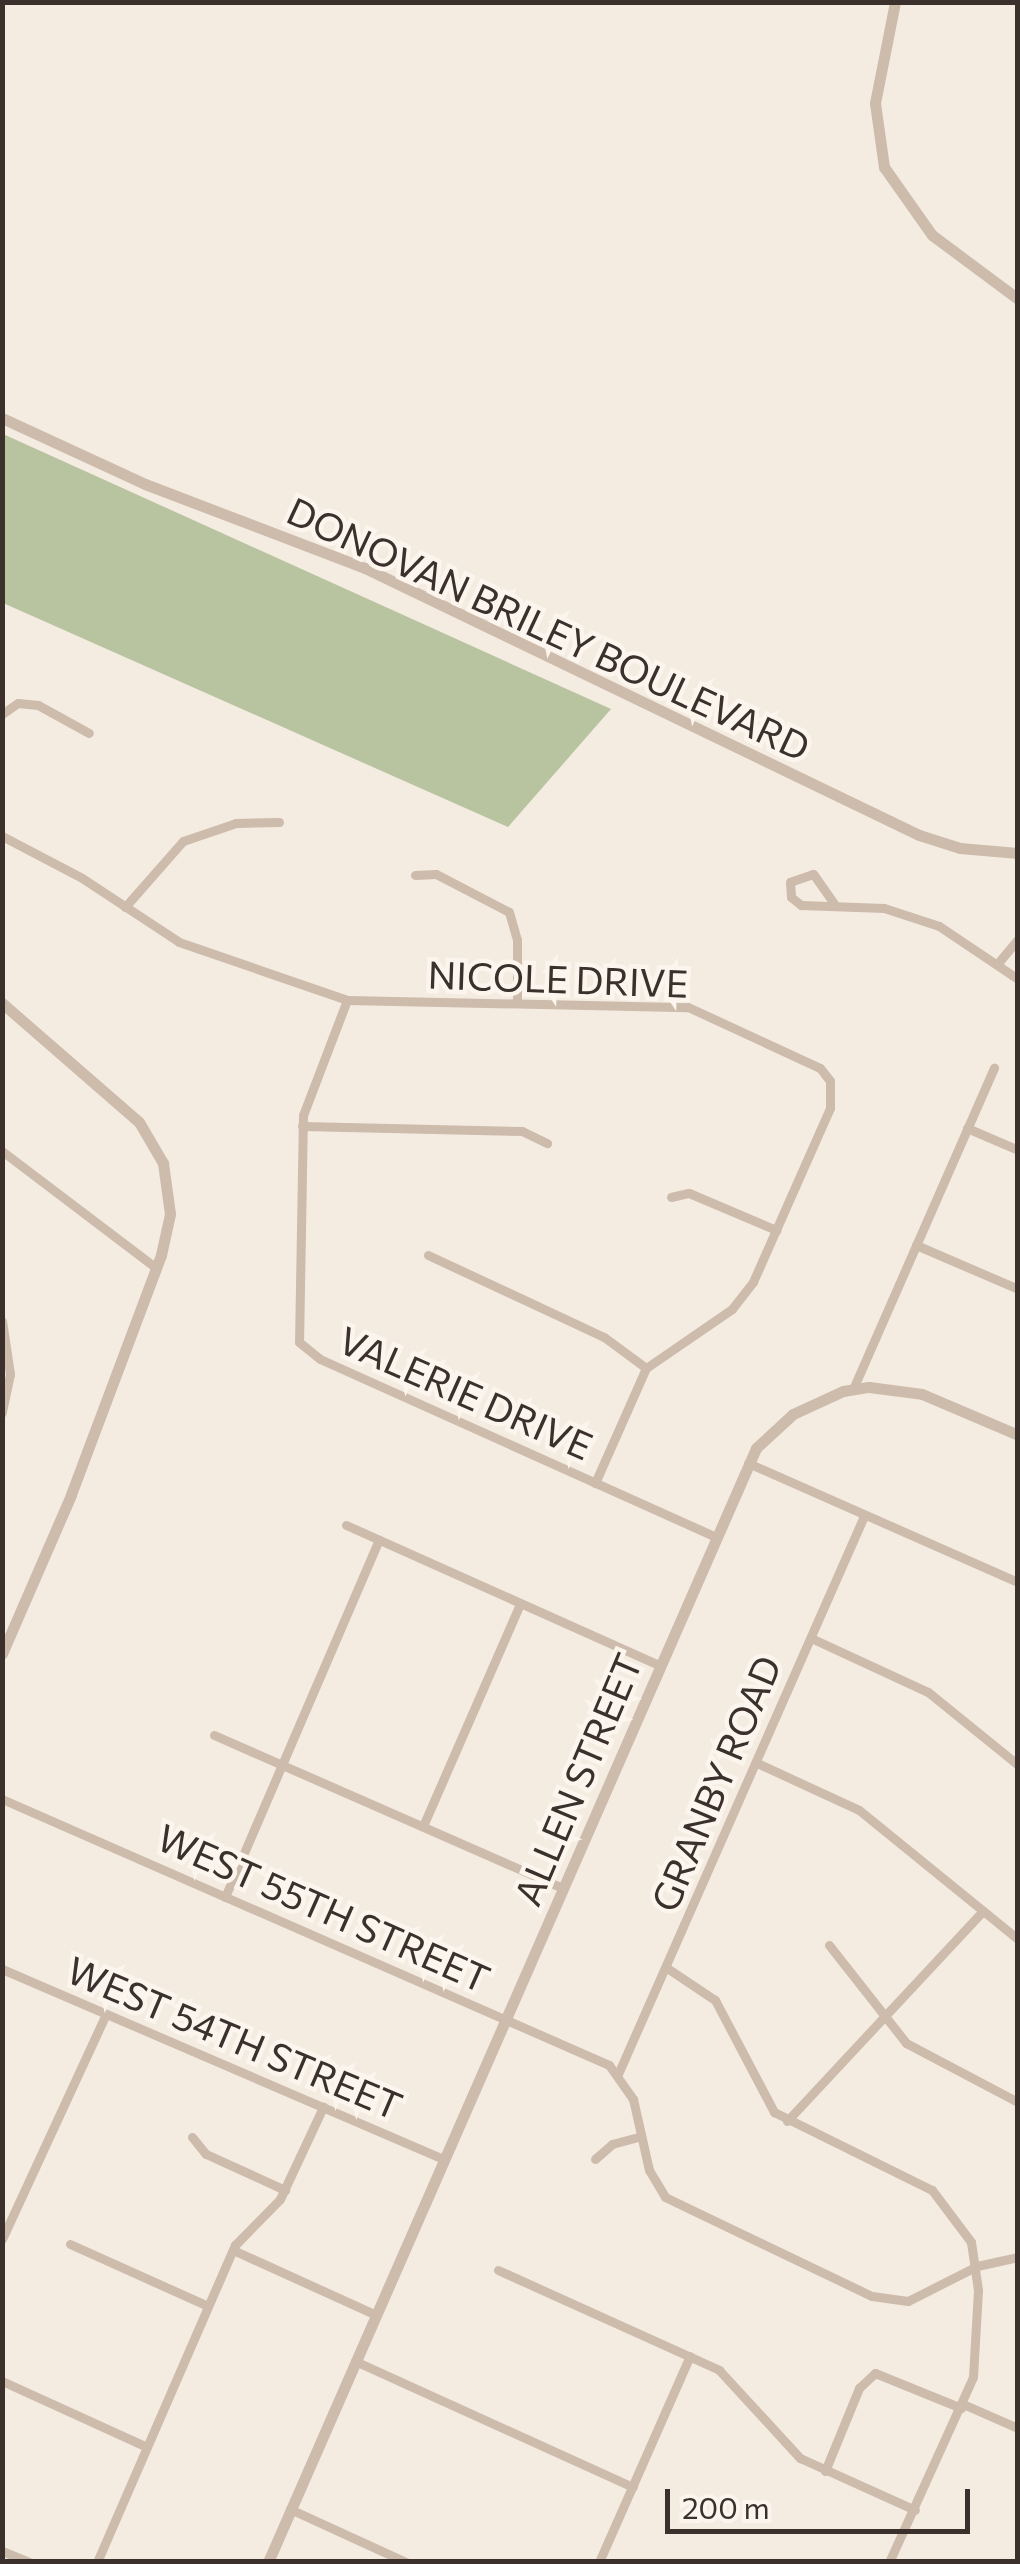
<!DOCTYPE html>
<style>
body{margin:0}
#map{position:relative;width:1020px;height:2564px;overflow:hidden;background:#f4ebe1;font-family:Commissioner,sans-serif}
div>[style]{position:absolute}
.green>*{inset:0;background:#b8c4a0}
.minor>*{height:9px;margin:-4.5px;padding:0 4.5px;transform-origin:4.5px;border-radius:4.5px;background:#cdbbac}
.tertiary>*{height:11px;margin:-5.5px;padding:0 5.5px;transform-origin:5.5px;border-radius:5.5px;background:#cdbbac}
span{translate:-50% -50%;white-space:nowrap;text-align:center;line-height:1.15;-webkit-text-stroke:9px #fbf5ee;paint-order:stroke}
.street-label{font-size:38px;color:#3b302b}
.frame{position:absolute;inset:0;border:5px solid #3b302b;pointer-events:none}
.scale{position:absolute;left:665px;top:2489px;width:305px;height:45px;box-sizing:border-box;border:5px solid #3b302b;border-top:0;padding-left:12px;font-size:30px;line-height:35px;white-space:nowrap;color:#3b302b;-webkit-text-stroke:8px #fbf5ee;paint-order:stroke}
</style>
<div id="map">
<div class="green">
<i style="clip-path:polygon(3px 434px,611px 709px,508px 827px,3px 603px)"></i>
</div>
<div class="minor">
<i style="left:2px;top:714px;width:19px;rotate:-35deg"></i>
<i style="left:18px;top:703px;width:20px;rotate:6deg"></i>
<i style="left:38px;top:705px;width:58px;rotate:28.8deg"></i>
<i style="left:2px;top:836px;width:90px;rotate:27.7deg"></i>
<i style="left:82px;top:878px;width:116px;rotate:33.4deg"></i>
<i style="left:179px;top:942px;width:178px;rotate:19deg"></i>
<i style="left:347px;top:1000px;width:341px;rotate:1.2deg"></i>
<i style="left:688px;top:1007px;width:145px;rotate:24.8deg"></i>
<i style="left:820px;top:1068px;width:16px;rotate:52deg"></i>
<i style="left:830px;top:1081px;width:27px;rotate:90deg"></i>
<i style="left:830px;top:1108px;width:190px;rotate:113.9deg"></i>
<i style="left:753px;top:1282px;width:34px;rotate:128deg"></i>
<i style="left:732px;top:1309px;width:104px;rotate:145.5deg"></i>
<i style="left:646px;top:1368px;width:126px;rotate:113.9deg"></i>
<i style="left:415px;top:875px;width:21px;rotate:-3deg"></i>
<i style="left:436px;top:874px;width:82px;rotate:27.5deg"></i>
<i style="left:509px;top:912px;width:29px;rotate:74deg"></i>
<i style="left:517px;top:940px;width:62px;rotate:90deg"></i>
<i style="left:835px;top:905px;width:38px;rotate:-125deg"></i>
<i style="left:813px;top:874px;width:24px;rotate:161deg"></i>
<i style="left:790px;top:882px;width:15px;rotate:86deg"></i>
<i style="left:791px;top:897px;width:13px;rotate:39deg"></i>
<i style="left:801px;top:905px;width:83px;rotate:2.1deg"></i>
<i style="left:884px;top:908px;width:58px;rotate:18.1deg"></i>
<i style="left:939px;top:926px;width:95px;rotate:33.9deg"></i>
<i style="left:125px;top:907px;width:88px;rotate:-48.7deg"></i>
<i style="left:183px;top:841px;width:56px;rotate:-18.8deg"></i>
<i style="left:236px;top:823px;width:43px;rotate:-1.3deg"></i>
<i style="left:998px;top:963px;width:31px;rotate:-50deg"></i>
<i style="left:347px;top:1000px;width:123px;rotate:110.9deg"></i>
<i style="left:303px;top:1115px;width:227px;rotate:91deg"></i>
<i style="left:299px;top:1342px;width:27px;rotate:39deg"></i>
<i style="left:320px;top:1359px;width:432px;rotate:24.2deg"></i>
<i style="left:302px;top:1126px;width:220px;rotate:1.3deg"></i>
<i style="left:522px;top:1131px;width:28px;rotate:26deg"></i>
<i style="left:967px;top:1128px;width:56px;rotate:23.3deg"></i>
<i style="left:2px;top:1151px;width:193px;rotate:37.2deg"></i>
<i style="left:671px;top:1197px;width:18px;rotate:-13deg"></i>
<i style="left:689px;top:1193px;width:95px;rotate:23deg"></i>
<i style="left:916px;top:1245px;width:111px;rotate:23.3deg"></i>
<i style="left:428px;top:1255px;width:194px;rotate:25deg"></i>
<i style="left:604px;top:1337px;width:52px;rotate:36.4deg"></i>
<i style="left:2px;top:1321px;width:54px;rotate:81.4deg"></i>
<i style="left:10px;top:1374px;width:40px;rotate:102deg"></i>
<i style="left:853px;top:1389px;width:351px;rotate:-66.3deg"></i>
<i style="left:748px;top:1463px;width:295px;rotate:23.8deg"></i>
<i style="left:346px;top:1525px;width:343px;rotate:24.1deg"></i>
<i style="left:811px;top:1638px;width:129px;rotate:24.8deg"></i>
<i style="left:928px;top:1692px;width:116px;rotate:39deg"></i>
<i style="left:214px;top:1735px;width:381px;rotate:23.7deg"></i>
<i style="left:757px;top:1763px;width:112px;rotate:24.7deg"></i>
<i style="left:859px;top:1810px;width:205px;rotate:39.1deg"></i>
<i style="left:2px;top:1799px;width:663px;rotate:23.66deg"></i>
<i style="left:609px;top:2065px;width:42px;rotate:54.8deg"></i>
<i style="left:633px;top:2099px;width:73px;rotate:77.3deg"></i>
<i style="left:649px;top:2170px;width:31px;rotate:59deg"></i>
<i style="left:665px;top:2197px;width:229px;rotate:25.6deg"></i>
<i style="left:872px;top:2296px;width:36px;rotate:8deg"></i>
<i style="left:908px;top:2301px;width:77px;rotate:-26.9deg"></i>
<i style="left:977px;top:2266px;width:42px;rotate:-12.4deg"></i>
<i style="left:423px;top:1826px;width:242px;rotate:-66.4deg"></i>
<i style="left:225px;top:1897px;width:389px;rotate:-66.7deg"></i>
<i style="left:829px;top:1945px;width:125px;rotate:51.8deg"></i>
<i style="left:906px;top:2043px;width:127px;rotate:27.8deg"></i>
<i style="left:667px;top:1968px;width:58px;rotate:33.7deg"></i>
<i style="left:715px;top:2000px;width:127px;rotate:62.2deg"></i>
<i style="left:774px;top:2112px;width:176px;rotate:26.3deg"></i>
<i style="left:932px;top:2190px;width:65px;rotate:53.1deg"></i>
<i style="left:971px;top:2242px;width:49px;rotate:81.7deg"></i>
<i style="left:978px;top:2290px;width:87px;rotate:93.3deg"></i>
<i style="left:973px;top:2377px;width:203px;rotate:114.4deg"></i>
<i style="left:2px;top:1969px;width:482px;rotate:23.3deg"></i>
<i style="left:618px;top:2074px;width:610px;rotate:-66.21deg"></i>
<i style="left:787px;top:2121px;width:287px;rotate:-47deg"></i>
<i style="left:192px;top:2137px;width:22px;rotate:51deg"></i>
<i style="left:206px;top:2154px;width:87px;rotate:24.5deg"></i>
<i style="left:595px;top:2159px;width:23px;rotate:-41deg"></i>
<i style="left:612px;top:2144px;width:30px;rotate:-15deg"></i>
<i style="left:2px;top:2239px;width:248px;rotate:-65.2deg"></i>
<i style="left:70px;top:2244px;width:151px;rotate:24.2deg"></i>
<i style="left:233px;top:2250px;width:157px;rotate:24.4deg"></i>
<i style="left:498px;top:2270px;width:243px;rotate:24.3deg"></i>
<i style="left:719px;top:2370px;width:120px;rotate:47.4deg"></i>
<i style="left:800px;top:2458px;width:126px;rotate:24.3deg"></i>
<i style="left:355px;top:2361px;width:305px;rotate:24.4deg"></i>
<i style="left:2px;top:2381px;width:159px;rotate:24.5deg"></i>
<i style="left:963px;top:2404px;width:60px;rotate:23.6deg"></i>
<i style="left:825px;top:2471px;width:90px;rotate:-67.7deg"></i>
<i style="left:859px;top:2388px;width:22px;rotate:-43deg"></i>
<i style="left:875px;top:2373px;width:93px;rotate:22.1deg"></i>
<i style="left:290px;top:2509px;width:128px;rotate:24.6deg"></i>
<i style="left:2px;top:2551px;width:29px;rotate:22deg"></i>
<i style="left:97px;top:2562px;width:346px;rotate:-66.5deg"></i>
<i style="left:235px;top:2245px;width:64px;rotate:-45.6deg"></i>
<i style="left:280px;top:2199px;width:102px;rotate:-64.9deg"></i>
<i style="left:599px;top:2562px;width:225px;rotate:-66.2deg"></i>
</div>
<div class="tertiary">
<i style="left:895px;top:2px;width:103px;rotate:101.2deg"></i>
<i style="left:875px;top:103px;width:65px;rotate:82deg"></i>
<i style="left:884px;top:167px;width:83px;rotate:54.8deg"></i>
<i style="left:932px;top:235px;width:107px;rotate:36.7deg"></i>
<i style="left:2px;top:418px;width:157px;rotate:24.8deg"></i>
<i style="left:145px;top:484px;width:235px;rotate:20.9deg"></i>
<i style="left:365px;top:568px;width:615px;rotate:25.73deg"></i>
<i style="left:919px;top:835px;width:43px;rotate:17.6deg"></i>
<i style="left:960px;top:848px;width:58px;rotate:4.9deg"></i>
<i style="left:2px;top:1003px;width:181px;rotate:41deg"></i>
<i style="left:139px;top:1122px;width:48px;rotate:59.7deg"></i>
<i style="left:163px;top:1163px;width:51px;rotate:82.2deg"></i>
<i style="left:170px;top:1214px;width:42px;rotate:102.4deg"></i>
<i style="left:161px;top:1255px;width:256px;rotate:110.6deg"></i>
<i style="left:71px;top:1495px;width:173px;rotate:113.5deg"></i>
<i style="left:268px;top:2562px;width:1216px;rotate:-66.34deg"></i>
<i style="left:756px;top:1448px;width:50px;rotate:-42.6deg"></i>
<i style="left:793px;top:1414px;width:55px;rotate:-24.7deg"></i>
<i style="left:843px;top:1391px;width:26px;rotate:-9deg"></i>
<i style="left:869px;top:1387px;width:53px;rotate:7.5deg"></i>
<i style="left:922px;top:1394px;width:104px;rotate:23.1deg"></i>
</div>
<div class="street-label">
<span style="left:549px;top:628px;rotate:25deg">DONOVAN BRILEY BOULEVARD</span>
<span style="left:558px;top:978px;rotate:2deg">NICOLE DRIVE</span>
<span style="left:466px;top:1392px;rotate:24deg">VALERIE DRIVE</span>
<span style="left:577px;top:1779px;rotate:-67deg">ALLEN STREET</span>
<span style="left:715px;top:1783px;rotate:-67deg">GRANBY ROAD</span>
<span style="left:324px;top:1907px;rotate:24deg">WEST 55TH STREET</span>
<span style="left:235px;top:2037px;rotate:23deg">WEST 54TH STREET</span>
</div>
<div class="frame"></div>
<div class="scale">200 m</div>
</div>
